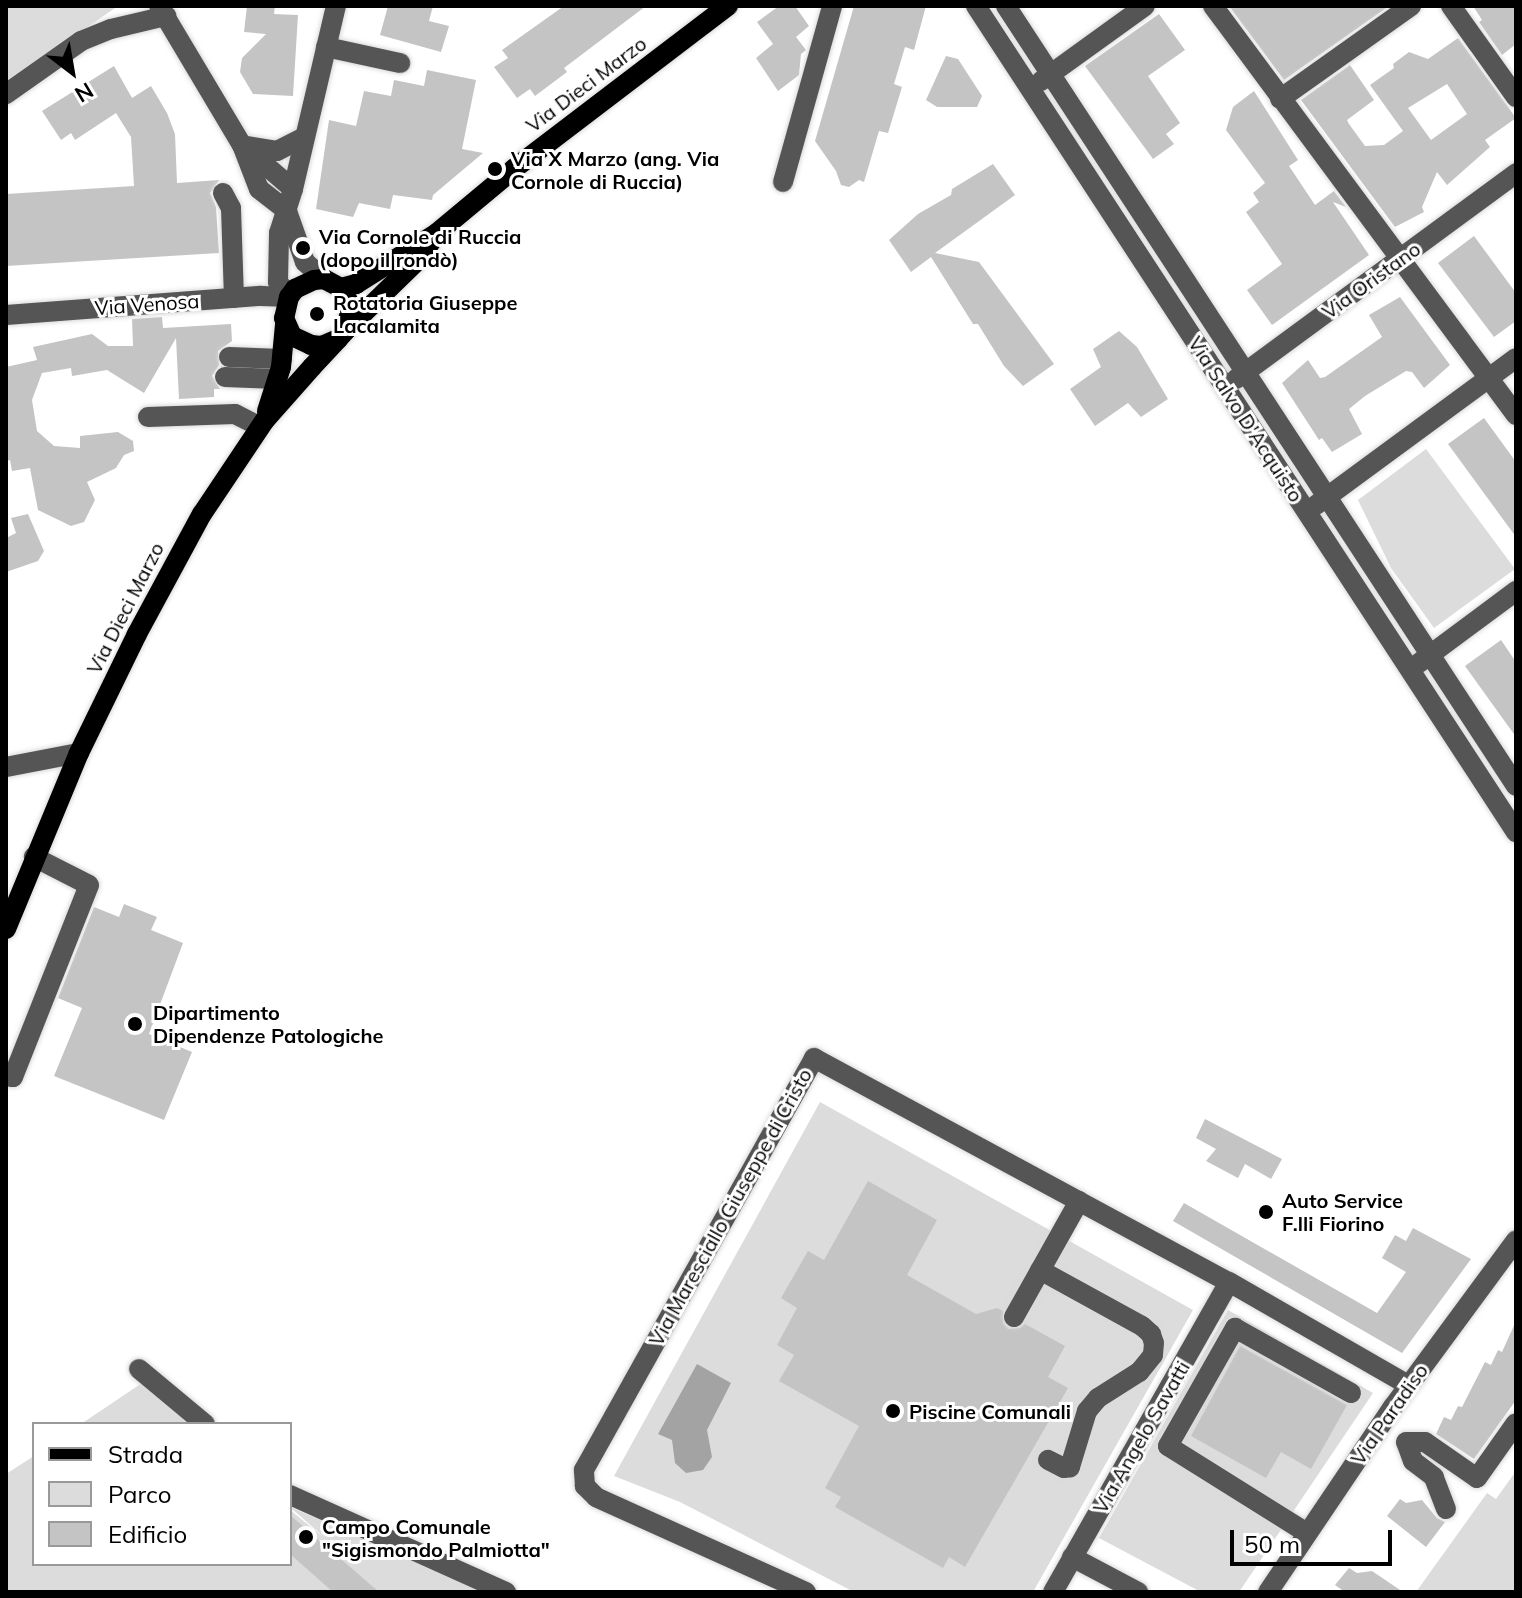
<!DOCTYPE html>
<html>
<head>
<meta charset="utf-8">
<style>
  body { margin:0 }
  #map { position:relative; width:1522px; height:1598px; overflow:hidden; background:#fff; font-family:Mulish,sans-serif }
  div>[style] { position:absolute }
  .green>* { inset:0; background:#dcdcdc }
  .water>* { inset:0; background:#a3a3a3 }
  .building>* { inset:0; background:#c4c4c4 }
  .roads { filter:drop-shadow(0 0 2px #dbdbdb) drop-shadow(0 0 2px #dbdbdb) }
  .minor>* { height:20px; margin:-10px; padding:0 10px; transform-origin:10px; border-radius:10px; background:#555 }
  .major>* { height:20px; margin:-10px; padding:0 10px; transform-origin:10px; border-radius:10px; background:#000 }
  .dots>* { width:22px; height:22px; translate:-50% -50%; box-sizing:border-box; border:4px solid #fff; border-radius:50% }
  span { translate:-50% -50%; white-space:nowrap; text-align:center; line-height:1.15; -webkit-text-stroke:6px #fff; paint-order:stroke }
  .street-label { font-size:20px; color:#000 }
  .poi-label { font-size:20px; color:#000; font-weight:700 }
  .left { translate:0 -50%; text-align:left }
  .frame { position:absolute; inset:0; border:8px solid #000; pointer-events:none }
  .legend { position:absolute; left:32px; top:1422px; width:260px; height:144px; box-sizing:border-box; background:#fff; border:2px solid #999; margin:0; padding:10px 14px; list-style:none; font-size:24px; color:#000 }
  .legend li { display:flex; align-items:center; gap:16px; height:40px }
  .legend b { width:40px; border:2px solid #999 }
  .north { position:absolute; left:32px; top:32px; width:80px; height:80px; -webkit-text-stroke:6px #fff; paint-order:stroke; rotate:149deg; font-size:22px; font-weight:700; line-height:32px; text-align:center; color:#000 }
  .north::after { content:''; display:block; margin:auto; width:28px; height:36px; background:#000; clip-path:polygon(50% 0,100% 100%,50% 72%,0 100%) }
  .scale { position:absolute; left:1230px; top:1530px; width:162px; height:36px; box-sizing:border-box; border:4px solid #000; border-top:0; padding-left:10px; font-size:24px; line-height:28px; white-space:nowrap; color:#000; -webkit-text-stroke:6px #fff; paint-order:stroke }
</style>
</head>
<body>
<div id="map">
  <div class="green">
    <div style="clip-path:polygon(6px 6px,118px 6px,6px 83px)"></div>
    <div style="clip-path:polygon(1426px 449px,1515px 569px,1434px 628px,1391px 568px,1358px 500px)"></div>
    <div style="clip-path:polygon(820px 1102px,1193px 1310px,1033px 1592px,854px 1592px,680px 1502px,614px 1476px)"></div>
    <div style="clip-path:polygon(1228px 1310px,1373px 1393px,1239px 1592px,1201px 1592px,1099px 1538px)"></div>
    <div style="clip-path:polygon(142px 1383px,190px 1424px,81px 1424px)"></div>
    <div style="clip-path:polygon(34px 1456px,34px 1564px,290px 1564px,290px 1510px,326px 1539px,290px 1507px,483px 1592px,6px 1592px,6px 1474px)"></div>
    <div style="clip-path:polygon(1516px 1471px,1516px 1592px,1416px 1592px,1487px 1493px,1496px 1499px)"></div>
  </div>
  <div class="water">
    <div style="clip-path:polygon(697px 1364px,731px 1383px,707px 1430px,712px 1457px,703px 1470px,686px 1473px,675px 1463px,672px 1440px,658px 1434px)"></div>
  </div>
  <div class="building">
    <div style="clip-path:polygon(247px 6px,275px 6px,274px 14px,298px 15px,293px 96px,253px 94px,240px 72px,242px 58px,266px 34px,244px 32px)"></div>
    <div style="clip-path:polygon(388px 6px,433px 6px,429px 21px,449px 26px,441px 52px,380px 35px)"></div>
    <div style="clip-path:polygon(564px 6px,646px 6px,564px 68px,567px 72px,535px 96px,530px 89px,517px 98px,494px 67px,508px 58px,502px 50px)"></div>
    <div style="clip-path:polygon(779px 6px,795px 6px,809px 26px,796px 37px,806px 50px,801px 54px,799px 75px,778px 91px,756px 58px,773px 44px,757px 22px)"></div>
    <div style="clip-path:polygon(854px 6px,926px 6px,914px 50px,905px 47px,894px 84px,902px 87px,888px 133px,879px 131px,864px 182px,859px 180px,849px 187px,841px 185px,836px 171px,815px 141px)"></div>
    <div style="clip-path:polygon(1229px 6px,1389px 6px,1284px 80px)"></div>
    <div style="clip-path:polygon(1473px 6px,1516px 6px,1516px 44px,1502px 55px,1479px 22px,1482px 20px)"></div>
    <div style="clip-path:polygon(1159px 14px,1185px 50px,1148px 76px,1180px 123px,1166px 134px,1174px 144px,1153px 159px,1085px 66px)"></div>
    <div style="clip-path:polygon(evenodd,1458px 38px,1516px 118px,1485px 140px,1490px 147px,1447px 185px,1437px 172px,1422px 207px,1424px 212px,1395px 227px,1301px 100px,1350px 65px,1374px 100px,1347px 120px,1349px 124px,1365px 146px,1384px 145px,1403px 131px,1370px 85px,1394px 68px,1393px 64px,1409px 52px,1428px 59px,1458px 38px,1447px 84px,1467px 114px,1431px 140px,1408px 108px,1447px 84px)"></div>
    <div style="clip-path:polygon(946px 56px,958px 59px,982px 96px,977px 107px,937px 107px,926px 100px)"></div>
    <div style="clip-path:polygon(114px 66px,132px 98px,151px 86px,167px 113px,175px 134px,177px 183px,219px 180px,210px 193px,216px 207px,219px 253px,6px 266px,6px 194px,134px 186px,131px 137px,116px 113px,75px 140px,71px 133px,61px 140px,42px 111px)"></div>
    <div style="clip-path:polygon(427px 70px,476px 80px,462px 149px,483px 153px,433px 195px,432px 200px,393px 195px,390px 209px,359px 203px,353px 217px,316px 209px,329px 120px,356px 126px,364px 91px,391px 96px,394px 80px,424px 86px)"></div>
    <div style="clip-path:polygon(1254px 91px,1298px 160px,1289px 166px,1315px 205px,1334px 191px,1346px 207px,1333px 202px,1369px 255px,1272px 325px,1247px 290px,1282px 264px,1246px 212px,1259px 202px,1253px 193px,1265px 183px,1226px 130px,1233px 107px)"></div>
    <div style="clip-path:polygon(993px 164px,1015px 195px,935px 253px,979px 262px,1054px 364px,1023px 386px,1004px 366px,978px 324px,973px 324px,931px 257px,911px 272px,889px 240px,918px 214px,951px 195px,952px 189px)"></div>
    <div style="clip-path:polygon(1474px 236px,1516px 293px,1516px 321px,1494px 337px,1438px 263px)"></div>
    <div style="clip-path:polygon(1400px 297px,1450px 365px,1424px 388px,1412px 372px,1406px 371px,1365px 396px,1349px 409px,1362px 434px,1332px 452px,1322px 438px,1319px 440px,1282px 383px,1308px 360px,1320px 378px,1325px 377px,1382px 337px,1369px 315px)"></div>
    <div style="clip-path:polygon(162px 317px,163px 328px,231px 324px,232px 341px,218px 351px,219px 365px,212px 376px,220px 389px,214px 389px,214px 397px,179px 399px,176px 338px,144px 393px,107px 370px,72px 376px,71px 368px,42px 373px,32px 400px,37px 431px,54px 446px,80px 448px,80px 436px,118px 432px,133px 441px,134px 451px,124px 455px,116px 468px,87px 482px,95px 500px,84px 522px,71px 526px,38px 510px,30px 468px,12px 471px,10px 460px,6px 461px,6px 367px,37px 360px,33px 347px,92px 334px,108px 346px,133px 346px,132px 319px)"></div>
    <div style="clip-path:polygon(1119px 331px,1137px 347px,1168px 399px,1141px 417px,1128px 403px,1095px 426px,1070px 389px,1101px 367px,1093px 349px)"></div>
    <div style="clip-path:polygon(1484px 418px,1516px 462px,1516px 537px,1448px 444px)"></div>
    <div style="clip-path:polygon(28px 514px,44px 551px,38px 561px,6px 572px,6px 538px,16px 533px,11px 518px)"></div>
    <div style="clip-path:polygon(1501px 640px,1516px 662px,1516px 737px,1465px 666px)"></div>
    <div style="clip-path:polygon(124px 904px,157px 917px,151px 930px,183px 943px,149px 1034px,192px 1052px,164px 1120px,54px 1076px,82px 1008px,58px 998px,94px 907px,119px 917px)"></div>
    <div style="clip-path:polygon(1205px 1119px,1282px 1159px,1271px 1179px,1245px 1164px,1238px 1178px,1206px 1161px,1216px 1149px,1196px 1138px)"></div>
    <div style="clip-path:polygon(868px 1181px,937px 1220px,907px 1275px,976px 1314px,997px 1308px,1003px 1311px,1003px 1323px,1008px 1329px,1020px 1328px,1025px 1324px,1065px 1346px,1048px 1377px,1068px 1388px,965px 1567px,949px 1557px,943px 1568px,835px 1507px,841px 1497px,825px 1488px,859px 1426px,779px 1381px,794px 1355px,777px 1345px,797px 1308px,781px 1298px,808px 1251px,824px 1260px)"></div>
    <div style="clip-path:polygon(1184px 1203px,1377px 1313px,1406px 1272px,1382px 1258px,1395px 1235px,1406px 1241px,1413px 1228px,1471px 1259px,1402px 1353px,1173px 1221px)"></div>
    <div style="clip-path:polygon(1516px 1321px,1516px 1400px,1474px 1459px,1436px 1434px,1444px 1417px,1451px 1420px,1458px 1406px,1462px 1407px,1485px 1362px,1491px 1365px,1498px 1350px,1502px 1352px)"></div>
    <div style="clip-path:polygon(1240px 1346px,1347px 1405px,1311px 1469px,1281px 1452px,1266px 1478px,1191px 1436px)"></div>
    <div style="clip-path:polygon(1400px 1499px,1406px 1503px,1422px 1500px,1437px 1518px,1445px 1522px,1426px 1547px,1387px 1516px)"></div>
    <div style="clip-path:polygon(290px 1515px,379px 1592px,333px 1592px,290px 1554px)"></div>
    <div style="clip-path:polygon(1349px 1568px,1357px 1573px,1372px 1571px,1403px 1592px,1345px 1592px,1335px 1585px)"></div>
  </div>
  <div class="roads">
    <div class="minor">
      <div style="left:159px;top:6px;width:162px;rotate:59.2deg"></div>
      <div style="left:242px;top:145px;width:47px;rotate:68.9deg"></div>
      <div style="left:259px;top:189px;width:36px;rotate:38deg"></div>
      <div style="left:976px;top:6px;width:987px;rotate:56.83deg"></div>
      <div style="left:1006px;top:6px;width:932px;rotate:56.82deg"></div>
      <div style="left:1213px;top:6px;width:509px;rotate:53.47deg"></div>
      <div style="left:1451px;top:6px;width:112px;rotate:54.5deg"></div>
      <div style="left:326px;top:47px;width:76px;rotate:12.2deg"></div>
      <div style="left:1041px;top:81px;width:128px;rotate:-35.8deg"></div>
      <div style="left:6px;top:94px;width:92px;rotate:-35.2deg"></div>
      <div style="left:81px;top:41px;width:32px;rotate:-22deg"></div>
      <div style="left:111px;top:29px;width:57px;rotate:-13.3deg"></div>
      <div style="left:1280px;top:99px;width:161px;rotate:-35.4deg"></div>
      <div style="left:242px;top:145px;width:67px;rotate:40.8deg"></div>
      <div style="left:246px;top:146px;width:31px;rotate:9deg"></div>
      <div style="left:277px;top:151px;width:31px;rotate:-27deg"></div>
      <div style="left:783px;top:182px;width:183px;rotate:-74.4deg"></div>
      <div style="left:223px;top:193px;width:17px;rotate:62deg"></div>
      <div style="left:231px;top:208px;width:90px;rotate:88.1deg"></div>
      <div style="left:287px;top:211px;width:54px;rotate:70.6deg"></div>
      <div style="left:305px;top:262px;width:25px;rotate:42deg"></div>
      <div style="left:289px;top:297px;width:19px;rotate:-126deg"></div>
      <div style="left:278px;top:282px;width:49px;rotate:-88.8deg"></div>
      <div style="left:279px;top:233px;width:46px;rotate:-72.3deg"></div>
      <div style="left:293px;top:189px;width:188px;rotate:-76.8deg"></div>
      <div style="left:6px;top:315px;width:256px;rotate:-4.3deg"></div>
      <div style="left:261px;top:296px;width:28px;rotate:2deg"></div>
      <div style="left:229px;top:357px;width:53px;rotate:2.2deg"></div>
      <div style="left:225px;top:377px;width:52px;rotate:2.2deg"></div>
      <div style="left:1236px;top:379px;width:348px;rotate:-36.3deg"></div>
      <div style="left:148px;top:417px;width:87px;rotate:-2deg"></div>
      <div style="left:235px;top:414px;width:28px;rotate:27deg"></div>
      <div style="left:1316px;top:505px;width:248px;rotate:-36.3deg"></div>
      <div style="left:1419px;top:663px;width:121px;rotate:-36.6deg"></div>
      <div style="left:6px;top:767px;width:74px;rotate:-10.9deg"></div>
      <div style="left:6px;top:1076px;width:7px;rotate:8deg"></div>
      <div style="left:13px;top:1077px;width:206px;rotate:-68.4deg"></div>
      <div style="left:89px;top:885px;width:62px;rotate:-153deg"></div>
      <div style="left:1040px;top:1270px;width:116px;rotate:28.8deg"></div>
      <div style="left:1142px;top:1326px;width:12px;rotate:42deg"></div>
      <div style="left:1151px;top:1334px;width:9px;rotate:72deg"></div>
      <div style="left:1154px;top:1343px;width:12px;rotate:95deg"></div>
      <div style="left:1153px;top:1355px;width:22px;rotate:129deg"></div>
      <div style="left:1139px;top:1372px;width:49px;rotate:147.6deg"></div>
      <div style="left:1098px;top:1398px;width:17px;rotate:130deg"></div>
      <div style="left:1087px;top:1411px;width:59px;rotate:106.9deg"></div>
      <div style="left:1070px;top:1467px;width:6px;rotate:171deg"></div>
      <div style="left:1064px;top:1468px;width:18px;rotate:-153deg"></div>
      <div style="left:1014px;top:1317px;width:133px;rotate:-60.7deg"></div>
      <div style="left:139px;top:1369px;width:86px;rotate:39.8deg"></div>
      <div style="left:290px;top:1495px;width:237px;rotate:24.2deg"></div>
      <div style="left:1446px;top:1509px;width:34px;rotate:-111deg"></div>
      <div style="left:1434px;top:1477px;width:26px;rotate:-143deg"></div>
      <div style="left:1413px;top:1461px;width:20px;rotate:-110deg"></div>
      <div style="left:1406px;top:1442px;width:19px"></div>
      <div style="left:1425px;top:1442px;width:63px;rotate:34.7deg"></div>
      <div style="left:1477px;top:1478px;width:67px;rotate:-54.7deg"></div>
      <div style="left:1307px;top:1533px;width:164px;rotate:-148deg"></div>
      <div style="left:1168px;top:1446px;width:136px;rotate:-60.4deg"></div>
      <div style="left:1235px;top:1328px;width:133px;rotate:29.3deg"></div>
      <div style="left:1072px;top:1557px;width:75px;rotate:27.9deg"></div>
      <div style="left:806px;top:1592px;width:230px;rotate:-155.7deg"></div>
      <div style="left:596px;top:1497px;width:16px;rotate:-135deg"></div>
      <div style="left:585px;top:1486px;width:16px;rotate:-94deg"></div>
      <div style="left:584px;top:1470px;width:472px;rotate:-60.8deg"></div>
      <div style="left:814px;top:1058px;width:472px;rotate:28.4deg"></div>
      <div style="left:1229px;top:1282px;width:207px;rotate:29.9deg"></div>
      <div style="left:1053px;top:1592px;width:356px;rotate:-60.4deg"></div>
      <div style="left:1268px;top:1592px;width:223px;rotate:-56deg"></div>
      <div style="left:1393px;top:1407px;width:207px;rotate:-53.6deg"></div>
    </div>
    <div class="major">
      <div style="left:341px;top:288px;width:16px;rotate:-15deg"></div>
      <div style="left:356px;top:284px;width:96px;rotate:-32.2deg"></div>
      <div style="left:437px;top:233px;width:102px;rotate:-39.8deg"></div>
      <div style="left:515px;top:168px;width:268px;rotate:-37.3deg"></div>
      <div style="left:347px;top:329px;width:105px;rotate:-44.2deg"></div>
      <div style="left:422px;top:256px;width:19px;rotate:-58deg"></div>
      <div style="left:267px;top:411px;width:46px;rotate:-72.3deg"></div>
      <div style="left:281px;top:367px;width:42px;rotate:-84.6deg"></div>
      <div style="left:6px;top:929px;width:191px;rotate:-67.5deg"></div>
      <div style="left:79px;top:753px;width:132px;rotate:-64deg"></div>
      <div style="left:137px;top:634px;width:136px;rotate:-61.6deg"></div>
      <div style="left:202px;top:514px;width:113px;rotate:-56.2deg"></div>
      <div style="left:265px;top:420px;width:71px;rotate:-48.4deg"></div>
      <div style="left:312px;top:367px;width:38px;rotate:-47deg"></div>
      <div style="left:338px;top:339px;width:12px;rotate:-48deg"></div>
      <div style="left:346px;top:330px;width:25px;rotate:-78deg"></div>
      <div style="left:351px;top:306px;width:21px;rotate:-119deg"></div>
      <div style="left:341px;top:288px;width:19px;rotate:-152deg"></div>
      <div style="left:324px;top:279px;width:10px;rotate:174deg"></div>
      <div style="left:314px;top:280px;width:21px;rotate:155deg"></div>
      <div style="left:295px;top:289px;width:10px;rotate:127deg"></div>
      <div style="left:289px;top:297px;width:22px;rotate:103deg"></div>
      <div style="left:284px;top:318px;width:20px;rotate:66deg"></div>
      <div style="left:292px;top:336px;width:21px;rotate:25deg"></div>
      <div style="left:311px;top:345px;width:11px;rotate:5deg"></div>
      <div style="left:322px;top:346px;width:17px;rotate:-24deg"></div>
    </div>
  </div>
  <div class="dots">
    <div style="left:495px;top:169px;background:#000"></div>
    <div style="left:303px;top:248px;background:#000"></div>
    <div style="left:317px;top:314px;background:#000"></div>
    <div style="left:135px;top:1024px;background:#000"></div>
    <div style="left:1266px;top:1212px;background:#000"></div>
    <div style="left:893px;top:1411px;background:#000"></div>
    <div style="left:306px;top:1537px;background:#000"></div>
  </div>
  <div class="street-label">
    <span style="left:586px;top:84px;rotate:-37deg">Via Dieci Marzo</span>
    <span style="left:1371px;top:280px;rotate:-36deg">Via Oristano</span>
    <span style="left:147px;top:304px;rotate:-4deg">Via Venosa</span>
    <span style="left:1246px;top:419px;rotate:57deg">Via Salvo D'Acquisto</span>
    <span style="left:125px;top:608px;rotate:-63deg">Via Dieci Marzo</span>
    <span style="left:730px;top:1207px;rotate:-61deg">Via Maresciallo Giuseppe di Cristo</span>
    <span style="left:1389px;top:1414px;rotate:-55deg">Via Paradiso</span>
    <span style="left:1141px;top:1437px;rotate:-60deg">Via Angelo Savatti</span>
  </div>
  <div class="poi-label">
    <span class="left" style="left:511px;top:170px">Via X Marzo (ang. Via<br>Cornole di Ruccia)</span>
    <span class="left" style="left:319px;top:248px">Via Cornole di Ruccia<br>(dopo il rondò)</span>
    <span class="left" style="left:333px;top:314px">Rotatoria Giuseppe<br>Lacalamita</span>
    <span class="left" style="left:153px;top:1024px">Dipartimento<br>Dipendenze Patologiche</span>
    <span class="left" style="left:1282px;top:1212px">Auto Service<br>F.lli Fiorino</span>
    <span class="left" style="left:909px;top:1411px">Piscine Comunali</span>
    <span class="left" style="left:322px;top:1538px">Campo Comunale<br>"Sigismondo Palmiotta"</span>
  </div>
  <div class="frame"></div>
  <ul class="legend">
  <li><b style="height:10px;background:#000"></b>Strada</li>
  <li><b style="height:22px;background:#dcdcdc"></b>Parco</li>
  <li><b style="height:22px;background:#c4c4c4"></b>Edificio</li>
  </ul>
  <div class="north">N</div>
  <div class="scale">50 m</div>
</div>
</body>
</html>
